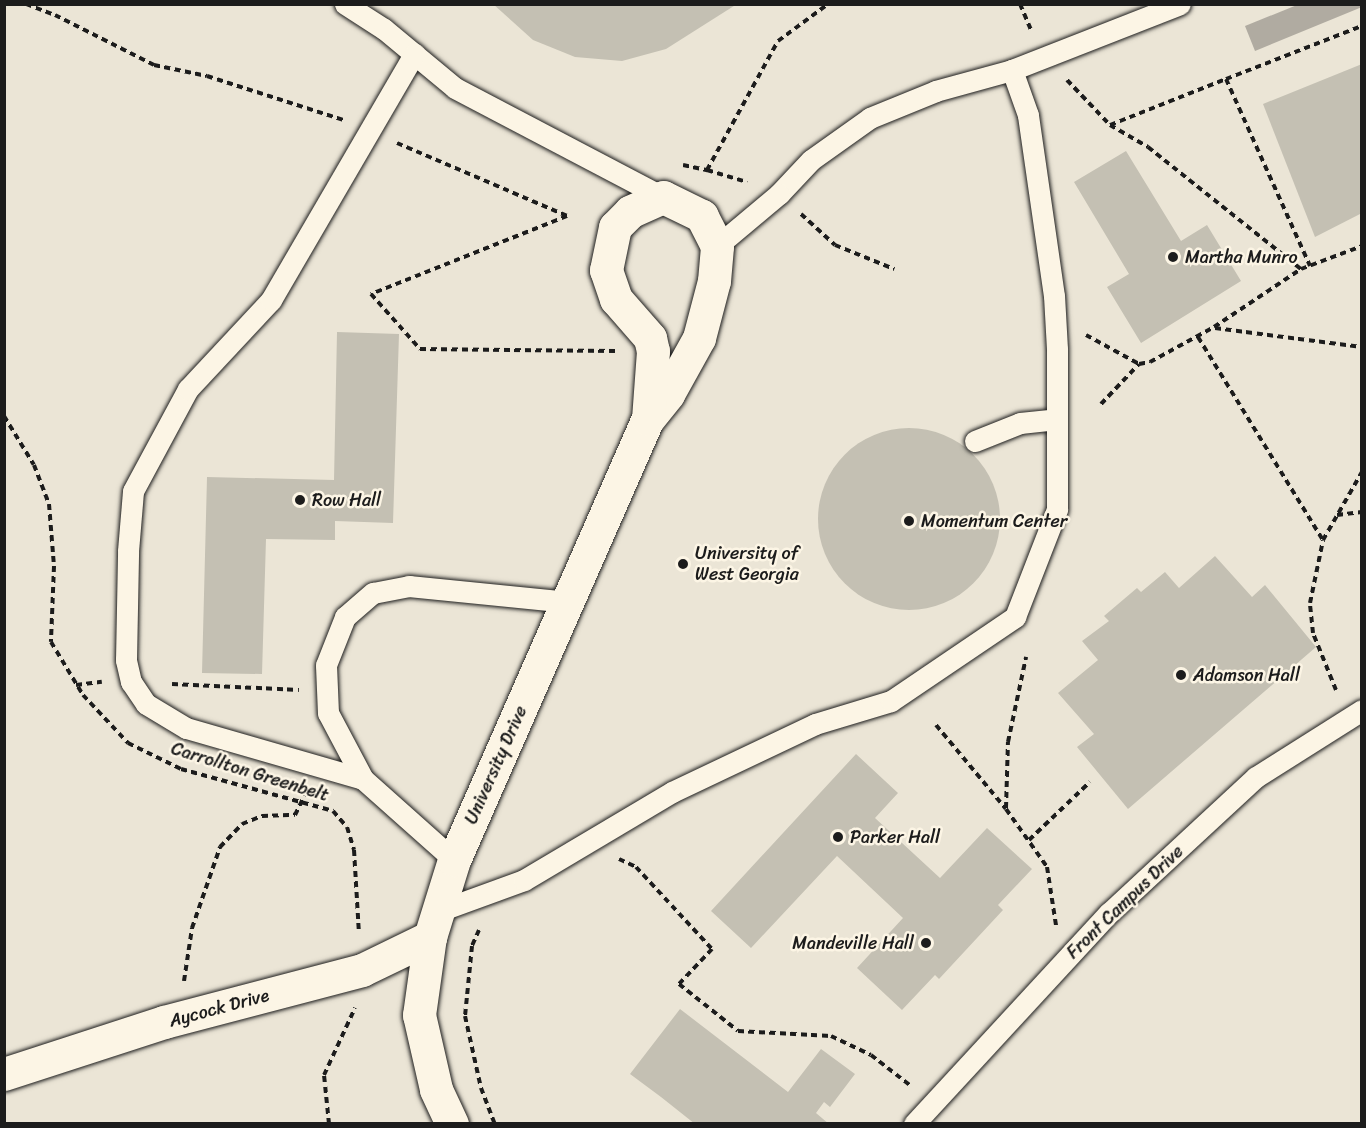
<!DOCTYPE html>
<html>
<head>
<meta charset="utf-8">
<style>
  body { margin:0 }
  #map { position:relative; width:1366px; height:1128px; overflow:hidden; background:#fcf5e5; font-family:Sriracha,sans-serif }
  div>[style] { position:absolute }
  .built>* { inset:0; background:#ebe5d6; transform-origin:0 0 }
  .water>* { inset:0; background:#b0aba1 }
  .building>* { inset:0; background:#c4c0b3 }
  .round { border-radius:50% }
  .path>* { height:4px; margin-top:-2px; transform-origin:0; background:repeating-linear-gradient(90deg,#1c1c1c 0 6px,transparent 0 10.5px) }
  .roads { filter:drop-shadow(0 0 2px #1c1c1c) drop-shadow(0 0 2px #1c1c1c) }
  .lane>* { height:21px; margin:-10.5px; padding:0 10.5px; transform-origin:10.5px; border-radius:10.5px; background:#fcf5e5 }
  .street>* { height:33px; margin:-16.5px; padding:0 16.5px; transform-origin:16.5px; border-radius:16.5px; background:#fcf5e5 }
  .dots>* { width:16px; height:16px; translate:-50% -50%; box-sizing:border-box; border:3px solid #fcf5e5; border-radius:50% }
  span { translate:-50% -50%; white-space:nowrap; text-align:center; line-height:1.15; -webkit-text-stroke:5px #fcf5e5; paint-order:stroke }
  .poi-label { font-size:18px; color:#1c1c1c }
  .left { translate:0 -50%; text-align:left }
  .right { translate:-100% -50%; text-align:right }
  .street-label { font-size:18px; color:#1c1c1c }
  .frame { position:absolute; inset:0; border:6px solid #1c1c1c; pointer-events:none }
</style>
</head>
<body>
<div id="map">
  <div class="built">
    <div style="left:5px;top:5px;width:1356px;height:1118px"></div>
  </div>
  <div class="water">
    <div style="clip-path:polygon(1297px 5px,1361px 4px,1362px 7px,1255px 51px,1245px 26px)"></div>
  </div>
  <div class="building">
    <div style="clip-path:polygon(493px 4px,737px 4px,666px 49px,622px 61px,575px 57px,533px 40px)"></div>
    <div style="clip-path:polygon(1362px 64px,1362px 213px,1315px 237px,1263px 104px)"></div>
    <div style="clip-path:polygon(1126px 151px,1181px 241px,1207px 225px,1241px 281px,1141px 343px,1107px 287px,1129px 274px,1074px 182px)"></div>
    <div style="clip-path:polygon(337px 332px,399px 334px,393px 523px,335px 521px,335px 540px,266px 539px,262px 674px,202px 673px,207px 477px,334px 480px)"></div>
    <div class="round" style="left:818px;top:428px;width:182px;height:182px"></div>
    <div style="clip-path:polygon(1215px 556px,1252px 597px,1265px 585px,1316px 647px,1128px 809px,1077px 747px,1094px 734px,1058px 693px,1098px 660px,1082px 641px,1109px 621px,1104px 616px,1137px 588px,1141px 592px,1165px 572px,1179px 588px)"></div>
    <div style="clip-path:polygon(856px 754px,898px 793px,875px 818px,940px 878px,987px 828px,1032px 869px,998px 905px,1003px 910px,939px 979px,935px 975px,902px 1010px,857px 968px,903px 918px,837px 856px,751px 948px,711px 911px)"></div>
    <div style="clip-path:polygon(680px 1009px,788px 1092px,821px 1049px,855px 1074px,830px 1107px,824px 1102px,816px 1113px,829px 1124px,695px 1124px,661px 1097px,630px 1074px)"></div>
  </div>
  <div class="path">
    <div style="left:26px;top:4px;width:31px;rotate:21deg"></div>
    <div style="left:55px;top:15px;width:111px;rotate:26.8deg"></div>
    <div style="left:154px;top:65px;width:54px;rotate:11.7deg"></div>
    <div style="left:207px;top:76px;width:143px;rotate:17.9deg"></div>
    <div style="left:1020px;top:4px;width:30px;rotate:67deg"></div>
    <div style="left:1226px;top:79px;width:146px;rotate:-21.3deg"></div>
    <div style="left:1067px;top:80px;width:62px;rotate:46.3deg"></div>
    <div style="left:1110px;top:125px;width:44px;rotate:30.1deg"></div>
    <div style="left:1148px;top:147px;width:196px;rotate:38.6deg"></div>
    <div style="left:1110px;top:125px;width:125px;rotate:-21.6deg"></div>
    <div style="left:1226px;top:79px;width:205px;rotate:65.8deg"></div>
    <div style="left:397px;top:143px;width:185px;rotate:23.2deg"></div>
    <div style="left:683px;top:165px;width:25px;rotate:12deg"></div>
    <div style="left:707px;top:170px;width:147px;rotate:-61.2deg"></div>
    <div style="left:778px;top:41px;width:62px;rotate:-36.5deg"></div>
    <div style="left:707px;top:170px;width:42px;rotate:16.7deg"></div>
    <div style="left:801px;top:214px;width:46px;rotate:42.4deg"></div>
    <div style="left:835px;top:245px;width:64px;rotate:22.1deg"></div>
    <div style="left:567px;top:216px;width:211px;rotate:158.3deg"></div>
    <div style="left:371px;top:294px;width:74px;rotate:48.3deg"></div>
    <div style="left:420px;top:349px;width:195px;rotate:0.6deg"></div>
    <div style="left:1215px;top:328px;width:148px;rotate:7.4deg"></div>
    <div style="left:1086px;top:335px;width:60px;rotate:28.7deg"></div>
    <div style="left:1139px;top:364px;width:11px;rotate:-10deg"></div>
    <div style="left:1150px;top:362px;width:73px;rotate:-28.7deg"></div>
    <div style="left:1214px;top:327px;width:105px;rotate:-33.7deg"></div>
    <div style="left:1301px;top:269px;width:65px;rotate:-20.7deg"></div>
    <div style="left:1198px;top:337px;width:238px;rotate:58.4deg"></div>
    <div style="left:1101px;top:404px;width:55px;rotate:-46.5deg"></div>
    <div style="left:4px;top:416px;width:57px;rotate:58.5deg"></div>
    <div style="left:34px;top:465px;width:42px;rotate:69deg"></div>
    <div style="left:49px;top:504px;width:62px;rotate:85.4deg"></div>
    <div style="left:54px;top:566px;width:76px;rotate:92.3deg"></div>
    <div style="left:51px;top:642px;width:62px;rotate:58.9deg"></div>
    <div style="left:83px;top:695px;width:66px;rotate:46.8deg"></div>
    <div style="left:128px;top:743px;width:59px;rotate:26.1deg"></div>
    <div style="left:181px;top:769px;width:158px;rotate:15.4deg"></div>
    <div style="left:333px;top:811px;width:21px;rotate:49deg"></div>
    <div style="left:347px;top:827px;width:24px;rotate:73deg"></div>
    <div style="left:354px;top:850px;width:84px;rotate:86.6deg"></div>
    <div style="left:1337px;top:515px;width:25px;rotate:-7deg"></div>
    <div style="left:172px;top:684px;width:127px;rotate:2.7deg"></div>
    <div style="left:76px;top:685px;width:26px;rotate:-7deg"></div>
    <div style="left:1336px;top:690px;width:61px;rotate:-112deg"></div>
    <div style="left:1313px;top:633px;width:30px;rotate:-96deg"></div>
    <div style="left:1310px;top:603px;width:64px;rotate:-78.3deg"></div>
    <div style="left:1323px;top:540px;width:78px;rotate:-60.2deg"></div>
    <div style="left:936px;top:725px;width:109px;rotate:50.2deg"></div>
    <div style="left:1006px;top:809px;width:71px;rotate:54.7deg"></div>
    <div style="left:1047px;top:867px;width:59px;rotate:81.2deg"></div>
    <div style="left:1006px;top:808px;width:66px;rotate:-88.3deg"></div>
    <div style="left:1008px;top:742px;width:87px;rotate:-78deg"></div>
    <div style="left:1029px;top:840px;width:84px;rotate:-43.6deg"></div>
    <div style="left:619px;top:859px;width:19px;rotate:25deg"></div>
    <div style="left:636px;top:867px;width:112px;rotate:47.2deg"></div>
    <div style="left:712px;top:949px;width:48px;rotate:133.3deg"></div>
    <div style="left:679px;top:984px;width:75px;rotate:38.5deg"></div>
    <div style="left:738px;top:1031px;width:93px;rotate:3.1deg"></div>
    <div style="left:831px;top:1036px;width:44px;rotate:25.4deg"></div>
    <div style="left:871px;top:1055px;width:51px;rotate:37.8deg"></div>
    <div style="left:479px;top:930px;width:17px;rotate:114deg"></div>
    <div style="left:472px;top:946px;width:70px;rotate:95.7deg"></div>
    <div style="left:465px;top:1016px;width:74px;rotate:77.5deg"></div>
    <div style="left:481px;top:1088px;width:39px;rotate:69deg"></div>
    <div style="left:184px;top:981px;width:54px;rotate:-81.4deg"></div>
    <div style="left:192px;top:928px;width:86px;rotate:-70.9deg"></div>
    <div style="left:220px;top:847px;width:32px;rotate:-46deg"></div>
    <div style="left:242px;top:824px;width:22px;rotate:-22deg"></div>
    <div style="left:262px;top:816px;width:33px;rotate:-2deg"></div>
    <div style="left:295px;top:815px;width:25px;rotate:-64deg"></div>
    <div style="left:329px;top:1124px;width:49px;rotate:-95.8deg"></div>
    <div style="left:324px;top:1075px;width:74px;rotate:-65.2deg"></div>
  </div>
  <div class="roads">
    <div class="lane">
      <div style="left:345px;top:4px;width:46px;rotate:32.7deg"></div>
      <div style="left:384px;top:29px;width:92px;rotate:39.7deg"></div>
      <div style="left:455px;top:88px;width:235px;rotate:27.7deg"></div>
      <div style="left:1012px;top:70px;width:180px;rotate:-21.4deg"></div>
      <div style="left:975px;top:441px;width:48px;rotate:-21.8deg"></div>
      <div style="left:1020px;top:423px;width:37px;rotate:-6deg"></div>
      <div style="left:363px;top:779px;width:184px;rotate:-163.9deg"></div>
      <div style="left:186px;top:728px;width:47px;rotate:-149deg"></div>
      <div style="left:146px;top:704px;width:27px;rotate:-124deg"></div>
      <div style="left:131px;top:682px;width:23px;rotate:-103deg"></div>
      <div style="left:126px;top:660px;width:109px;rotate:-88.9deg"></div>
      <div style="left:128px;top:551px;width:60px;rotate:-85.2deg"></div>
      <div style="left:133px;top:491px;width:116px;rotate:-61.7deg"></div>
      <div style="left:188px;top:389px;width:122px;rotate:-47deg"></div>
      <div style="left:271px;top:300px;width:285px;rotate:-59.8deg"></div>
      <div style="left:454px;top:860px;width:122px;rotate:-138.3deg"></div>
      <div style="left:363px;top:779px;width:75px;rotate:-117.9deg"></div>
      <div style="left:328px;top:713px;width:48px;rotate:-92.4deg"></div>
      <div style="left:326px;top:665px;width:52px;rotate:-68.4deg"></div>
      <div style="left:345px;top:617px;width:37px;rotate:-41deg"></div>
      <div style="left:373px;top:593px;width:37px;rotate:-11deg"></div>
      <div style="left:409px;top:586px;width:160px;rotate:5.7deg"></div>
      <div style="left:439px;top:911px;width:90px;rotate:-20deg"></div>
      <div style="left:524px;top:880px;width:172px;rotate:-30.7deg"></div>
      <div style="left:672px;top:792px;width:158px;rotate:-25.4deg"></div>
      <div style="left:815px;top:724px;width:79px;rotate:-16.8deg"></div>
      <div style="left:891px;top:701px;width:150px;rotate:-34.1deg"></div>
      <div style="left:1015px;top:617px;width:116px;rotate:-68.7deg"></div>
      <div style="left:1057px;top:509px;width:160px;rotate:-90deg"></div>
      <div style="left:1057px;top:349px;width:53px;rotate:-93.2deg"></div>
      <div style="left:1054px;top:296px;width:183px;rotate:-98.2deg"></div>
      <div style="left:1028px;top:115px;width:48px;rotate:-109.6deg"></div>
      <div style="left:1012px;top:70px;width:79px;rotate:164.6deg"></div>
      <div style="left:936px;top:91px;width:71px;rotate:157.8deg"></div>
      <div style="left:870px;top:118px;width:72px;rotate:144.6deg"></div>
      <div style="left:811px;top:160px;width:47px;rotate:133.3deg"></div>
      <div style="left:779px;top:194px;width:81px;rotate:140deg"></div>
      <div style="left:914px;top:1124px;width:287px;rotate:-47.3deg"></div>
      <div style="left:1109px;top:913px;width:200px;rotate:-42.8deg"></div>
      <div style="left:1256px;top:777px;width:125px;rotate:-32.3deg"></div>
    </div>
    <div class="street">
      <div style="left:4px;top:1074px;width:168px;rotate:-18deg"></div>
      <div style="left:164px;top:1022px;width:205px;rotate:-14.7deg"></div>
      <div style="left:362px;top:970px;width:76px;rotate:-25.9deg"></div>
      <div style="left:452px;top:1124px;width:38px;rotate:-115deg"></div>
      <div style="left:436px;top:1089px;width:76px;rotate:-102.9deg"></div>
      <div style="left:419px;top:1015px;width:79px;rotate:-82deg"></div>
      <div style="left:430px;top:937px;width:81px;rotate:-72.7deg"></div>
      <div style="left:454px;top:860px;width:482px;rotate:-66.3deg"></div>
      <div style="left:648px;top:419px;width:32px;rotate:-51deg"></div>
      <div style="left:668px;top:394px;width:64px;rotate:-61deg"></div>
      <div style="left:699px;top:338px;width:59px;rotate:-75.3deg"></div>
      <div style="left:714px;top:281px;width:35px;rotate:-85deg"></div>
      <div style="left:717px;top:246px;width:34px;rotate:-117deg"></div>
      <div style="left:702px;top:216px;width:43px;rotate:-154deg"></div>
      <div style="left:663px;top:197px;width:36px;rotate:156deg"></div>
      <div style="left:630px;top:212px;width:21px;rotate:135deg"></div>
      <div style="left:615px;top:227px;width:44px;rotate:101.8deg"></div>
      <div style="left:606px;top:270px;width:31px;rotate:71deg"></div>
      <div style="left:616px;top:299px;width:52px;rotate:48.9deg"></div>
      <div style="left:650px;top:338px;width:13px;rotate:77deg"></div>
      <div style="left:653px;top:351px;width:68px;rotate:94.2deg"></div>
    </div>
  </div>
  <div class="dots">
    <div style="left:1173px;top:257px;background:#1c1c1c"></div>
    <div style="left:300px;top:500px;background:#1c1c1c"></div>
    <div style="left:909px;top:521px;background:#1c1c1c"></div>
    <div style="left:683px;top:564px;background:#1c1c1c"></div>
    <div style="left:1181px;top:675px;background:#1c1c1c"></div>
    <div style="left:838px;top:837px;background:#1c1c1c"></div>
    <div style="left:926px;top:943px;background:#1c1c1c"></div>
  </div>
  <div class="poi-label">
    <span class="left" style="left:1185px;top:257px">Martha Munro</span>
    <span class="left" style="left:312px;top:500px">Row Hall</span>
    <span class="left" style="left:921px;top:521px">Momentum Center</span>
    <span class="left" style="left:695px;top:564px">University of<br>West Georgia</span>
    <span class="left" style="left:1193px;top:675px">Adamson Hall</span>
    <span class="left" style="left:850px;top:837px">Parker Hall</span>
    <span class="right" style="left:914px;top:943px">Mandeville Hall</span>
  </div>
  <div class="street-label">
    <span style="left:496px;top:765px;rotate:-66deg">University Drive</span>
    <span style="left:250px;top:772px;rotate:17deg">Carrollton Greenbelt</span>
    <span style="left:1125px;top:902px;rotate:-44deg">Front Campus Drive</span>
    <span style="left:219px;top:1008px;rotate:-15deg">Aycock Drive</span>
  </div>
  <div class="frame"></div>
</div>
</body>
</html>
